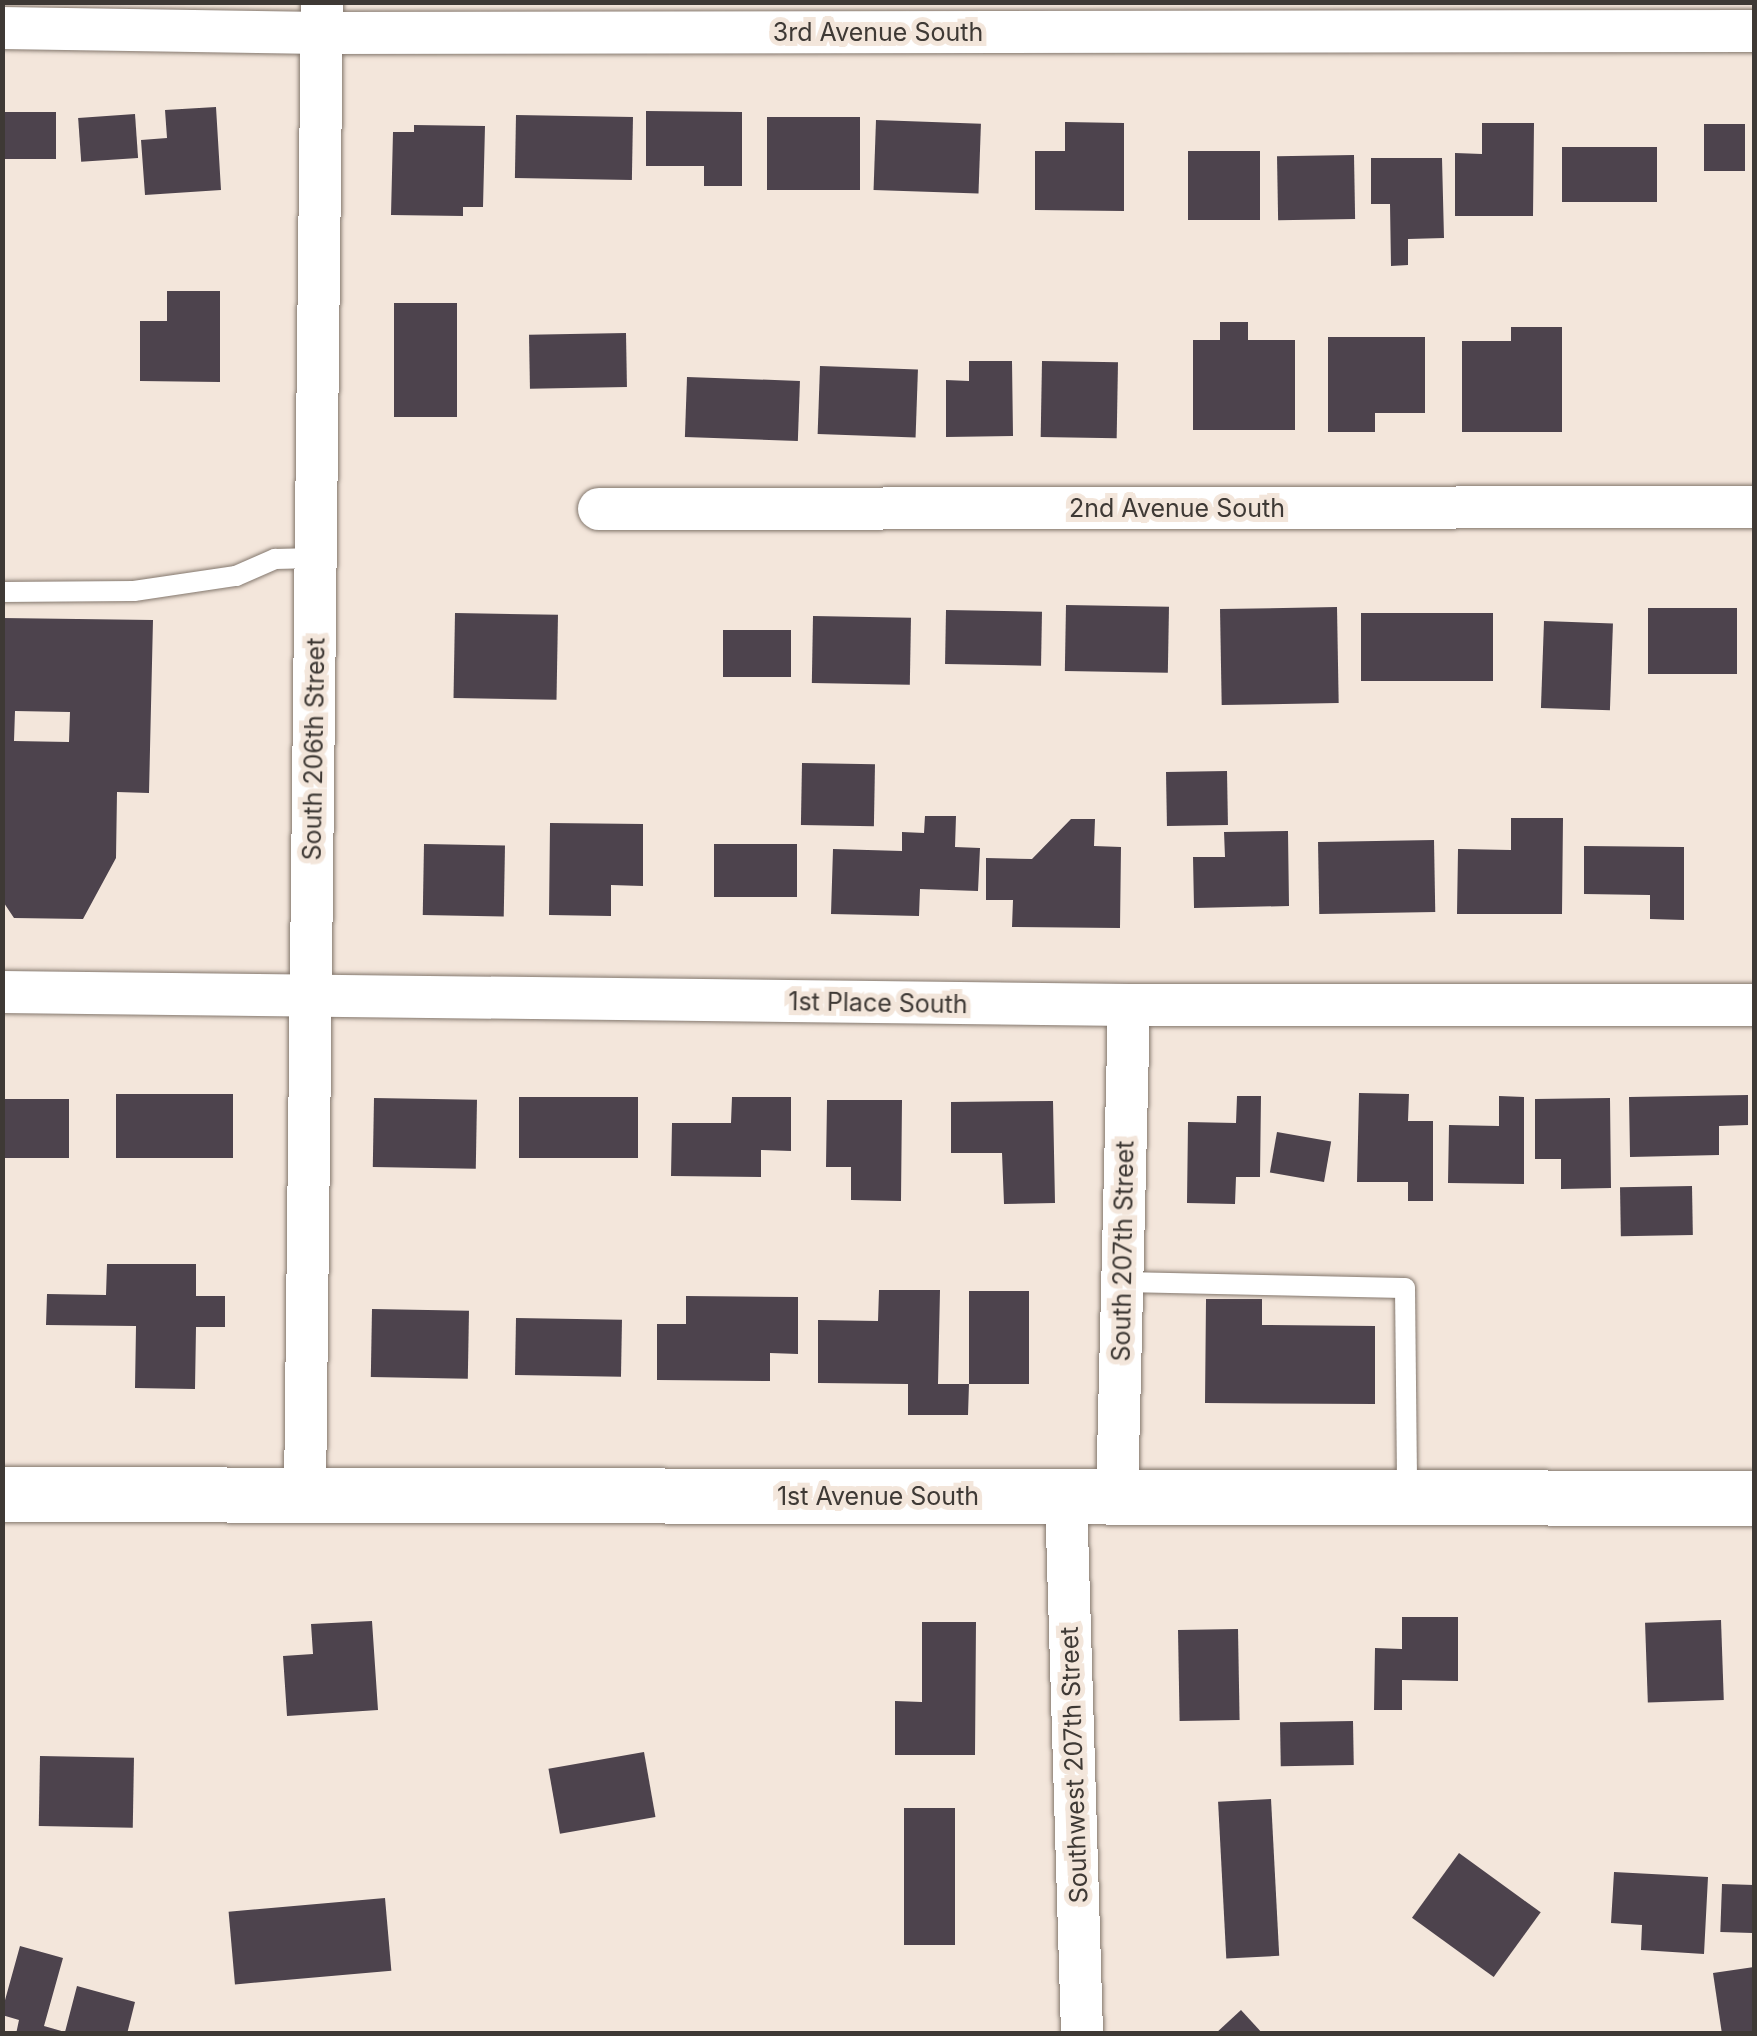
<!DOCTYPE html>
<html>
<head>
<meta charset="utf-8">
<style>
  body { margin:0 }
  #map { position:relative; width:1757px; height:2036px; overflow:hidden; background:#f3e6db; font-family:Inter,sans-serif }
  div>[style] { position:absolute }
  .building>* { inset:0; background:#4d434d; transform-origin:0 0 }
  .roads { filter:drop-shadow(0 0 2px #83776d) drop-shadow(0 0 2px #83776d) }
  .lane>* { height:20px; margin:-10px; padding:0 10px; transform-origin:10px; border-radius:10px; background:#fff }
  .street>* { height:42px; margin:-21px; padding:0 21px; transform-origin:21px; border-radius:21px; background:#fff }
  .primary>* { height:55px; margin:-27.5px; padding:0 27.5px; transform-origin:27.5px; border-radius:27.5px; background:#fff }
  span { translate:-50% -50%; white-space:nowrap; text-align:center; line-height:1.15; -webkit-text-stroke:10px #f3e6db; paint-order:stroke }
  .street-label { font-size:25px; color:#3e3935 }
  .frame { position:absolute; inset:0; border:5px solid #3e3935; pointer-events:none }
</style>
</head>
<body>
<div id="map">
  <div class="building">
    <div style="clip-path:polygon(216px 107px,221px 190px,145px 195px,141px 140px,167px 138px,165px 110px)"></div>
    <div style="clip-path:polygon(646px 111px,742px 112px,742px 186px,704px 186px,704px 166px,646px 166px)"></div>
    <div style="left:2px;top:112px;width:54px;height:47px"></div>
    <div style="left:135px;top:114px;width:44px;height:57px;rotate:86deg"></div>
    <div style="left:516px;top:115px;width:117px;height:63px;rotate:1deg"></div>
    <div style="left:767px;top:117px;width:93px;height:73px"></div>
    <div style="left:876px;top:120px;width:105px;height:70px;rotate:2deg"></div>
    <div style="clip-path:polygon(1065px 122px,1124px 123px,1124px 211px,1035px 210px,1035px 151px,1065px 151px)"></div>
    <div style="clip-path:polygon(1482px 123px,1534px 123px,1533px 216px,1455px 216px,1455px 153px,1482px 154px)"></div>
    <div style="left:1704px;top:124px;width:41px;height:47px"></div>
    <div style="clip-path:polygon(414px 125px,485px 126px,483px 207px,463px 207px,463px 216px,391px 215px,393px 132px,414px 132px)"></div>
    <div style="left:1562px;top:147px;width:95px;height:55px"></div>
    <div style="left:1188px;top:151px;width:72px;height:69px"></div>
    <div style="left:1354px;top:155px;width:64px;height:77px;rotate:89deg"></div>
    <div style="clip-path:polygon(1371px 158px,1442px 158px,1444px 238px,1408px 239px,1408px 265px,1391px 266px,1390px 204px,1371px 204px)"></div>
    <div style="clip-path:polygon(167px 291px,220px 291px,220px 382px,140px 381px,140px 321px,167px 321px)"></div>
    <div style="left:394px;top:303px;width:63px;height:114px"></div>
    <div style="clip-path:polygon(1220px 322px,1248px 322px,1248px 340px,1295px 340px,1295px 430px,1193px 430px,1193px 340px,1220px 340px)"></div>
    <div style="clip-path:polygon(1511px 327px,1562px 327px,1562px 432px,1462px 432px,1462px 341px,1511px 341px)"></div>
    <div style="left:626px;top:333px;width:54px;height:97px;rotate:89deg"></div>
    <div style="clip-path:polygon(1328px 337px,1425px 337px,1425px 413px,1375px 413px,1375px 432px,1328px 432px)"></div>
    <div style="clip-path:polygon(969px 361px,1012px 361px,1013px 436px,946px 437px,946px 380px,969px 381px)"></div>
    <div style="left:1042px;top:361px;width:76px;height:76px;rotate:1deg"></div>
    <div style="left:820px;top:366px;width:98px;height:68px;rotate:2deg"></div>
    <div style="left:687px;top:377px;width:113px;height:60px;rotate:2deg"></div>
    <div style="left:1066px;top:605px;width:103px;height:66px;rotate:1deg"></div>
    <div style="left:1337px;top:607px;width:96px;height:117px;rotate:89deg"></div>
    <div style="left:1648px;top:608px;width:89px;height:66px"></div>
    <div style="left:946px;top:610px;width:96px;height:54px;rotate:1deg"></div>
    <div style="left:455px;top:613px;width:103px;height:85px;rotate:1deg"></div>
    <div style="left:1361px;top:613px;width:132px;height:68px"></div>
    <div style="left:813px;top:616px;width:98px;height:67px;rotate:1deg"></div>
    <div style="clip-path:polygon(evenodd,2px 618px,153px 620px,149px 793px,117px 792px,116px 858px,83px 919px,14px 918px,2px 900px,2px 618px,15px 711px,70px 712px,69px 742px,14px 741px,15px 711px)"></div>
    <div style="left:1544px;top:621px;width:69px;height:87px;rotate:2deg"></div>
    <div style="left:723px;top:630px;width:68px;height:47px"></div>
    <div style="left:802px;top:763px;width:73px;height:62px;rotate:1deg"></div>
    <div style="left:1227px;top:771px;width:54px;height:61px;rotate:89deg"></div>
    <div style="clip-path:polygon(925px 816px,956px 816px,955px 847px,980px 848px,978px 891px,920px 889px,919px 916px,831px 914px,833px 849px,902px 851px,902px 832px,924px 833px)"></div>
    <div style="clip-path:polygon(1511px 818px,1563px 818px,1562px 914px,1457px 914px,1458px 849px,1511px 850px)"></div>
    <div style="clip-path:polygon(1071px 819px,1095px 819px,1094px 846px,1121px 847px,1120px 928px,1012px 927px,1013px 900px,986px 900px,986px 858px,1032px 859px)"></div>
    <div style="clip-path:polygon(550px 823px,643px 824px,643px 886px,611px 885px,611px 916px,549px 915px)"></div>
    <div style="clip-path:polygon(1288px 831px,1289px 906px,1194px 908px,1193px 857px,1225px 857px,1224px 832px)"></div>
    <div style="left:1434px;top:840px;width:72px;height:116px;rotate:89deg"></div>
    <div style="left:424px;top:844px;width:81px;height:71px;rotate:1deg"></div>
    <div style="left:714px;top:844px;width:83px;height:53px"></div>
    <div style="clip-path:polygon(1584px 846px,1684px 847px,1684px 920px,1650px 919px,1650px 895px,1584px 894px)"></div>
    <div style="clip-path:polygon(1359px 1093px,1409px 1094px,1408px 1121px,1433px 1121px,1433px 1201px,1408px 1201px,1408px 1182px,1357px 1182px)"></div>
    <div style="left:116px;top:1094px;width:117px;height:64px"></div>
    <div style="clip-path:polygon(1748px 1095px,1748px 1125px,1719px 1126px,1719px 1155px,1630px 1157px,1629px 1097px)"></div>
    <div style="clip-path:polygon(1237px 1096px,1261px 1096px,1260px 1177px,1236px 1177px,1235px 1204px,1187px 1203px,1188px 1122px,1236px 1123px)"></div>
    <div style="clip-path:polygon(1499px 1096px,1524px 1097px,1524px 1184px,1448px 1183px,1449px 1125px,1499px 1126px)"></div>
    <div style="left:519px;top:1097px;width:119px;height:61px"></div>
    <div style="clip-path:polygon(732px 1097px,791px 1097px,791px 1151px,761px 1150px,761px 1177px,671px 1176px,672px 1123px,731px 1123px)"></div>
    <div style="left:374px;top:1098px;width:103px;height:69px;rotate:1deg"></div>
    <div style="clip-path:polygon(1610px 1098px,1611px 1188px,1561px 1189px,1561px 1159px,1535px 1159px,1535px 1099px)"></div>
    <div style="left:2px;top:1099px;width:67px;height:59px"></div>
    <div style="clip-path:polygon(827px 1100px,902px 1100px,901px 1201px,851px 1200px,851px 1167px,826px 1167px)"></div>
    <div style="clip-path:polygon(1053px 1101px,1055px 1203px,1004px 1204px,1002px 1153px,951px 1153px,951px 1102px)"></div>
    <div style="left:1277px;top:1132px;width:55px;height:41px;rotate:10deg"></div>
    <div style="left:1692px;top:1186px;width:49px;height:72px;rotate:89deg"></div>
    <div style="clip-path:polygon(107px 1264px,196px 1264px,196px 1296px,225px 1296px,225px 1327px,196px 1327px,195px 1389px,135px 1388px,136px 1326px,46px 1325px,47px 1294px,106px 1295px)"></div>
    <div style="clip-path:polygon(879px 1290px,940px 1290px,938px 1384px,969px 1384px,968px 1415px,908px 1415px,908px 1384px,818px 1383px,818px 1320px,878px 1321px)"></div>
    <div style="left:969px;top:1291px;width:60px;height:93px"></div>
    <div style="clip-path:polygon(686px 1296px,798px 1297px,798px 1354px,770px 1353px,770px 1381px,657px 1380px,657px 1324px,686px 1324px)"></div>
    <div style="clip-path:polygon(1206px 1299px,1262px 1299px,1262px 1325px,1375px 1326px,1375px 1404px,1205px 1403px)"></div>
    <div style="left:372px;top:1309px;width:97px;height:68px;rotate:1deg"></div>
    <div style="left:516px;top:1318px;width:106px;height:57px;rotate:1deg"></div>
    <div style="clip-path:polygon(1402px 1617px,1458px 1617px,1458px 1681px,1402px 1680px,1402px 1710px,1374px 1710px,1375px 1648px,1402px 1649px)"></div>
    <div style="left:1721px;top:1620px;width:80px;height:76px;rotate:88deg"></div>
    <div style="clip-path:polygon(372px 1621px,378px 1710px,287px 1716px,283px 1656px,313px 1654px,311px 1624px)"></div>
    <div style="clip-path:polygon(922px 1622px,976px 1622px,975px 1755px,895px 1755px,895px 1701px,922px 1702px)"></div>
    <div style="left:1238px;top:1629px;width:91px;height:60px;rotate:89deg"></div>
    <div style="left:1353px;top:1721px;width:44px;height:73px;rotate:89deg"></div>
    <div style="left:644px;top:1752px;width:66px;height:97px;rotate:80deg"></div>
    <div style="left:40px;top:1756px;width:94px;height:70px;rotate:1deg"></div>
    <div style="left:1271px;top:1799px;width:157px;height:53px;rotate:87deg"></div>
    <div style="left:904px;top:1808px;width:51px;height:137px"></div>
    <div style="left:1459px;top:1853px;width:101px;height:80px;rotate:36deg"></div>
    <div style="clip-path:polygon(1614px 1872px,1708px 1877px,1704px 1954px,1641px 1950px,1642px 1925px,1611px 1923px)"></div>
    <div style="left:1722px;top:1884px;width:32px;height:48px;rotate:2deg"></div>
    <div style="left:385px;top:1898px;width:73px;height:157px;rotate:85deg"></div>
    <div style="clip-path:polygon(20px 1946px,63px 1958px,44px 2026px,65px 2032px,77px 1986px,135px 2002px,127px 2034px,16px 2034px,19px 2020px,2px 2015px,2px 2011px)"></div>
    <div style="clip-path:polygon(1754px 1967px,1754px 2034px,1722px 2034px,1713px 1973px)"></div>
    <div style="clip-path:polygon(1241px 2010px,1263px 2034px,1215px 2034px)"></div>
  </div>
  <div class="roads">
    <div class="lane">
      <div style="left:2px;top:592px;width:132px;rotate:-0.4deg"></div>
      <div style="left:134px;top:591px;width:103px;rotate:-8.4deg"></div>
      <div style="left:236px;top:576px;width:43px;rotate:-23.6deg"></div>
      <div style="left:275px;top:559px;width:41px;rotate:-1.4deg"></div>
      <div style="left:1122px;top:1282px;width:283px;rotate:1.2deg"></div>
      <div style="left:1405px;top:1288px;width:207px;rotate:89.4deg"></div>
    </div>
    <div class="street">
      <div style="left:2px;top:28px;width:319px;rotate:0.9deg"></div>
      <div style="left:321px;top:33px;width:1433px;rotate:-0.08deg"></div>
      <div style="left:599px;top:509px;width:1155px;rotate:-0.1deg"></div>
      <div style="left:2px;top:992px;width:1127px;rotate:0.66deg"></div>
      <div style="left:1129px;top:1005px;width:625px"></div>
      <div style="left:305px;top:1496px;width:1494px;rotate:-89.35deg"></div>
      <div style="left:1066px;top:1497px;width:537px;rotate:88.29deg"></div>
      <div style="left:1117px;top:1497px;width:492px;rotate:-88.6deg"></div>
    </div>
    <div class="primary">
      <div style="left:2px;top:1494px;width:1752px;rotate:0.13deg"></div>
    </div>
  </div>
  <div class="street-label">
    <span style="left:878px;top:32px">3rd Avenue South</span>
    <span style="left:1177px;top:508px">2nd Avenue South</span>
    <span style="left:314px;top:749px;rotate:-89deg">South 206th Street</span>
    <span style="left:878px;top:1003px;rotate:1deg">1st Place South</span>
    <span style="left:1123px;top:1251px;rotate:-89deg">South 207th Street</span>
    <span style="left:878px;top:1496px">1st Avenue South</span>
    <span style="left:1074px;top:1765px;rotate:-92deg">Southwest 207th Street</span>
  </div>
  <div class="frame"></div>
</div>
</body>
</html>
